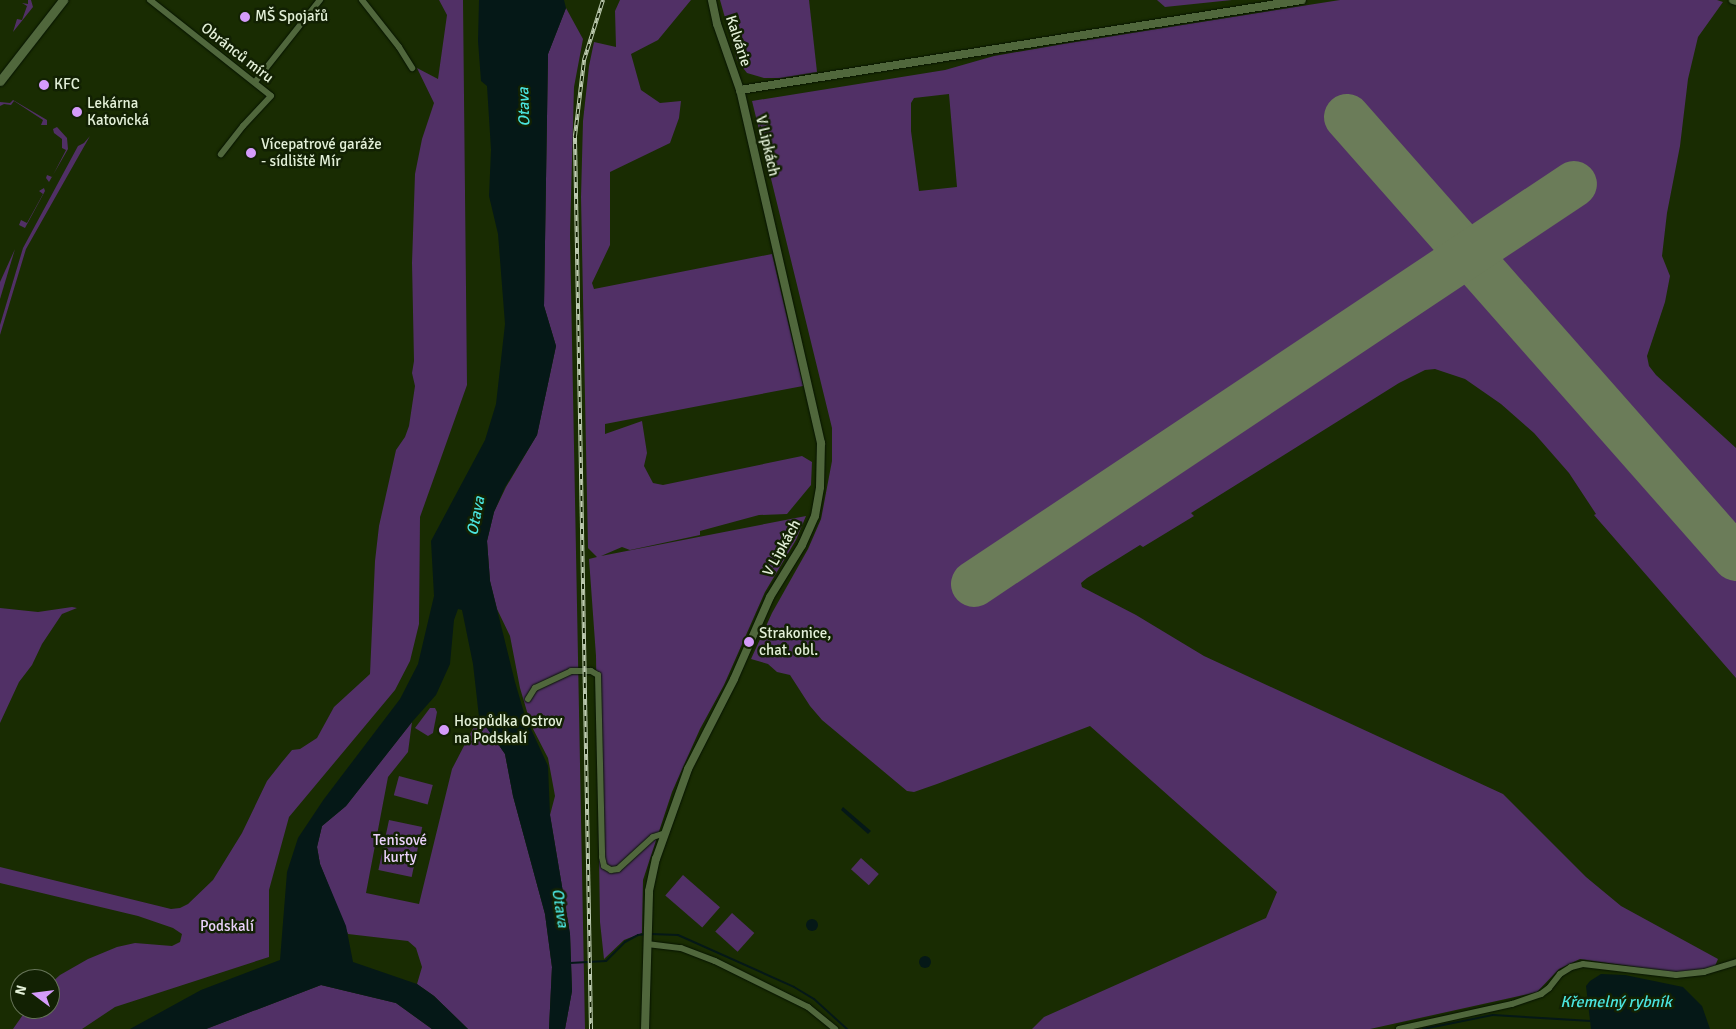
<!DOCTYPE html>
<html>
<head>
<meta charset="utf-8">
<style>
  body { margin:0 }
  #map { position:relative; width:1736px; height:1029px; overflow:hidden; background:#192c02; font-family:Signika,sans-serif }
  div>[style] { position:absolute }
  .green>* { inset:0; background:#513066; transform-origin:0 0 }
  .water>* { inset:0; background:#051817 }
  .round { border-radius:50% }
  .stream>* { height:2px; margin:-1px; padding:0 1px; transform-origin:1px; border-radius:1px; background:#051817 }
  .runway>* { height:46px; margin:-23px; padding:0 23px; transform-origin:23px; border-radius:23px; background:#6b7c59 }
  .roads { filter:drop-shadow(0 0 1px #061300) drop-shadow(0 0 1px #061300) }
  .minor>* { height:6px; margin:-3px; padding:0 3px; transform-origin:3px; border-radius:3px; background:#50673c }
  .tertiary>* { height:8px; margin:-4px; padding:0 4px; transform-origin:4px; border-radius:4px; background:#50673c }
  .secondary>* { height:9px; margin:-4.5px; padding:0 4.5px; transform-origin:4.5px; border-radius:4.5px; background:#50673c }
  .rail>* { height:4px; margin-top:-2px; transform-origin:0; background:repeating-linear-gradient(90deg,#122103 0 5.5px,#bdcbb0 0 11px); box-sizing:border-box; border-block:1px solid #bdcbb0 }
  .dots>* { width:14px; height:14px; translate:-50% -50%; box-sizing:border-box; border:2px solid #122103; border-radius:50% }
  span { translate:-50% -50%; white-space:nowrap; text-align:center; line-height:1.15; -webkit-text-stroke:5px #122103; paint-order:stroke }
  .poi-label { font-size:15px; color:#e3f0d8 }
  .left { translate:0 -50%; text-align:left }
  .street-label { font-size:15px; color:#e3f0d8 }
  .park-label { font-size:15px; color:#ead1fb }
  .water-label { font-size:16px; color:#4be5df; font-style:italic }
  .north { position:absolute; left:10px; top:969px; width:50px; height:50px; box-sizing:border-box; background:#122103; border:1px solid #667458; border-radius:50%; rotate:285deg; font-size:14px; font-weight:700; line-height:20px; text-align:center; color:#e3f0d8 }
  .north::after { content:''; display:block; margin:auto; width:18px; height:22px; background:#d59bfb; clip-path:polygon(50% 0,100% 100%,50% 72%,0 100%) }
</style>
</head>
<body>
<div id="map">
  <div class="green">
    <div style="clip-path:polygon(28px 0,31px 0,33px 7px,13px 32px,17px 19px,22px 20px,27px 6px,22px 3px,28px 4px)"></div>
    <div style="clip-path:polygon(439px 0,463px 0,467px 385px,420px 517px,419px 624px,410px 661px,395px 690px,289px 817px,269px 890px,269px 957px,115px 1007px,82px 1029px,13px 1029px,27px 1009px,50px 1009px,50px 984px,60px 975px,88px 959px,117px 947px,135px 943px,172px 946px,180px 942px,182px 934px,173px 928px,138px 916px,0 883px,0 867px,171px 909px,180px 908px,188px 904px,213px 880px,242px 833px,267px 781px,282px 762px,292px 750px,300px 749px,317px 738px,334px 707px,370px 674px,375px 561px,379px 526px,396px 450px,405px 437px,409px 426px,415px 386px,412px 373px,414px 361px,412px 263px,415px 174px,422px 139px,434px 103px,417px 68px,438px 79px,447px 15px)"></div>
    <div style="clip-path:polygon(620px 0,691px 0,658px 40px,631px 54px,641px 90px,660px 103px,681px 101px,679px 118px,670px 143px,610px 172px,610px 245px,592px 283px,594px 289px,772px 254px,803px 386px,605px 424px,605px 434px,642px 421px,647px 453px,644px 466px,653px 483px,663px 485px,802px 456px,812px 462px,811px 485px,787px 514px,759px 515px,700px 531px,700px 535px,630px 550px,622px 547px,601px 556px,806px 516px,796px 540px,765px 592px,724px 685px,700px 729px,672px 792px,643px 880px,642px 933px,624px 940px,604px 959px,600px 922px,596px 656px,589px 559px,597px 557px,588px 548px,581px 197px,583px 121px,589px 66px,594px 42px,616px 47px,615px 11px)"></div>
    <div style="clip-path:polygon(720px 0,809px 0,817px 72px,780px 78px,764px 78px,747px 73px,737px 60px)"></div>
    <div style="clip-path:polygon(1157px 0,1232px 0,1165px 7px)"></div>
    <div style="clip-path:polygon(evenodd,1340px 0,1717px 0,1723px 2px,1698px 37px,1688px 79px,1680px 146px,1667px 213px,1662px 256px,1670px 276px,1665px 302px,1647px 356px,1649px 366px,1656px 375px,1736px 448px,1736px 678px,1594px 515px,1596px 514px,1569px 473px,1534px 433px,1501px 404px,1465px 379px,1435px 369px,1425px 370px,1399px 383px,1191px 513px,1194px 516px,1143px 547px,1140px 545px,1087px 578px,1081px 583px,1082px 587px,1136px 615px,1204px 656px,1503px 794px,1586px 877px,1621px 906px,1718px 959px,1715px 966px,1697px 972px,1671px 972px,1580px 959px,1559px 969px,1537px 992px,1370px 1029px,1032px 1029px,1044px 1017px,1266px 918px,1277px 892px,1090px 726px,937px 784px,914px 792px,907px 791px,822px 720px,810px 706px,790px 675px,777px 672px,768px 664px,751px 659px,772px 613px,808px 549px,821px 519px,832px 461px,832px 428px,752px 101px,945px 70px,994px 56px,1063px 44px,1340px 0,949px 94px,957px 187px,919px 191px,911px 131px,911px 103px,914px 98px,949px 94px)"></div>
    <div style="clip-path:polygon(566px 8px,583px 39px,574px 87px,570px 234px,585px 1029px,565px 1029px,572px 991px,570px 934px,550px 815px,555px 796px,548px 758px,531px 725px,520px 688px,510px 636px,497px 609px,490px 581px,487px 541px,494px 512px,506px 487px,537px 435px,556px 346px,544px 306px,548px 54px)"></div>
    <div style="clip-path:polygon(13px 100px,47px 120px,47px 125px,41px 125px,43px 120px,14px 101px,11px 105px,4px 104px,0 106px,0 102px,10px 103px)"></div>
    <div style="clip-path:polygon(57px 127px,67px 138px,68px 149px,49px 182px,46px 178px,47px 175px,52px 177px,66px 150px,62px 148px,62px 139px,54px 133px,53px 129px)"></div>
    <div style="clip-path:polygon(90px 136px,26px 249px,0 335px,0 325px,23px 248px,78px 146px,84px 143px)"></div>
    <div style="clip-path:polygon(44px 188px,45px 191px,25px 228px,19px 225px,21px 220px,27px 223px,43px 194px,39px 191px)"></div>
    <div style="clip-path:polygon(15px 249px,0 299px,0 282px)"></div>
    <div style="clip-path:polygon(72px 607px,77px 608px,62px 614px,42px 644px,32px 665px,19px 682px,0 723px,0 608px,38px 612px)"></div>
    <div style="clip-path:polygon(430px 708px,435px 708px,437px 712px,433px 733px,428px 736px,415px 728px)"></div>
    <div style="clip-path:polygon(479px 717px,505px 754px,513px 796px,545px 914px,552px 967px,549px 1029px,468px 1029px,434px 996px,417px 984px,422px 967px,416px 948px,408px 941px,348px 934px,320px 864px,317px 847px,322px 826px,346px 806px,412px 722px,408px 752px,388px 777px,366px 893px,419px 904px,452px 769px)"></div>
    <div style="left:399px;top:776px;width:35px;height:20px;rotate:15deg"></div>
    <div style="left:389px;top:820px;width:34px;height:51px;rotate:12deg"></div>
    <div style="left:861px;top:858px;width:24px;height:15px;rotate:42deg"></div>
    <div style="left:683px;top:875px;width:49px;height:27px;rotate:41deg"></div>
    <div style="left:732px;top:913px;width:30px;height:25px;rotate:42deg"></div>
    <div style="clip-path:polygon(321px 985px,396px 1003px,432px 1029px,206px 1029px)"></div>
  </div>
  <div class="water">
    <div style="clip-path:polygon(479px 0,564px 0,566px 8px,548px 54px,544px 306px,556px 346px,537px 435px,505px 487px,494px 512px,487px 541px,490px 581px,515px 682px,525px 716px,548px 766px,550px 815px,570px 934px,572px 991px,565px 1029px,549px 1029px,552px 967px,545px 914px,513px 796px,505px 754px,479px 717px,473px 664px,462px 610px,458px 609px,454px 620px,450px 664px,436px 695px,412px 722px,346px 806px,322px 826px,317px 847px,320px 864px,346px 926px,353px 962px,417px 984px,434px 996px,468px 1029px,432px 1029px,396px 1003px,321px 985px,206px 1029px,130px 1029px,201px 990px,280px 960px,287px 872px,298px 838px,324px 799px,400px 699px,418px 664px,434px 596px,431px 541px,485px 440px,496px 404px,505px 324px,498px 234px,489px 196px,491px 150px,487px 86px,481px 81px,478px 41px)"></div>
    <div style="clip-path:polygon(843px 807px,871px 831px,868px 834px,841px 810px)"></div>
    <div class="round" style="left:806px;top:919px;width:12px;height:12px"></div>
    <div class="round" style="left:919px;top:956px;width:12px;height:12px"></div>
    <div style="clip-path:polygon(1601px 974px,1625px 975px,1683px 987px,1702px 1006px,1710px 1029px,1591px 1029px,1586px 986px,1590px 981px)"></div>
  </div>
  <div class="stream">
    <div style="left:651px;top:934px;width:27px;rotate:2deg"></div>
    <div style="left:678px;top:935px;width:127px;rotate:24.1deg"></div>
    <div style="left:794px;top:987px;width:23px;rotate:31deg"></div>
    <div style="left:814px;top:999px;width:45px;rotate:42.3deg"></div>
    <div style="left:570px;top:963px;width:36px;rotate:-3deg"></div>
    <div style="left:606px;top:961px;width:27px;rotate:-45deg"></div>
    <div style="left:625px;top:942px;width:15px;rotate:-28deg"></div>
    <div style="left:638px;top:935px;width:8px;rotate:-7deg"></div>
    <div style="left:1423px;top:1029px;width:71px;rotate:-11.3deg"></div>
    <div style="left:1493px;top:1015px;width:98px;rotate:3.5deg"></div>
  </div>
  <div class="runway">
    <div style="left:1347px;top:117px;width:588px;rotate:48.58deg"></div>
    <div style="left:974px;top:584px;width:721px;rotate:-33.69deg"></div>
  </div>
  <div class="roads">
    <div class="minor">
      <div style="left:150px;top:0;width:154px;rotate:38.4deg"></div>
      <div style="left:271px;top:96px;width:41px;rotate:133deg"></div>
      <div style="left:243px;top:126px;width:36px;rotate:128deg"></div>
      <div style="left:362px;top:0;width:60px;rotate:51.8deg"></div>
      <div style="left:399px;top:47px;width:25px;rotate:58deg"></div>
      <div style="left:255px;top:82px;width:105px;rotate:-51.6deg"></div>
      <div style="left:528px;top:699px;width:13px;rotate:-58deg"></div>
      <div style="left:535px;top:688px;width:40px;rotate:-25deg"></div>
      <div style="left:571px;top:671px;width:20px"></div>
      <div style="left:591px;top:671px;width:8px;rotate:30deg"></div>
      <div style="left:598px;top:675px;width:182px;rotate:88.7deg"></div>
      <div style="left:602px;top:857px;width:9px;rotate:77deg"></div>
      <div style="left:604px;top:866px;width:8px;rotate:30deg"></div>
      <div style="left:611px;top:870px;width:7px;rotate:-8deg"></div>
      <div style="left:618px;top:869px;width:47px;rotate:-42.4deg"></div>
      <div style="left:653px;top:837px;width:13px;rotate:-18deg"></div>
      <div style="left:647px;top:944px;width:34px;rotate:7deg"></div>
      <div style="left:681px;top:948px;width:36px;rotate:21deg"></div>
      <div style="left:715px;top:961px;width:104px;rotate:26.3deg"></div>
      <div style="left:808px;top:1007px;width:35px;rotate:39deg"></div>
      <div style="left:1399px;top:1029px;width:116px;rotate:-12.5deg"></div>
      <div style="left:1512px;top:1004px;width:31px;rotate:-19deg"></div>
      <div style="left:1541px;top:994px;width:10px;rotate:-37deg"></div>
      <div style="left:1549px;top:988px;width:18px;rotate:-52deg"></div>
      <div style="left:1560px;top:974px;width:13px;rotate:-32deg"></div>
      <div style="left:1571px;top:967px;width:12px;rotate:-14deg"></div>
      <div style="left:1583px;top:964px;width:94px;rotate:6.7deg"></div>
      <div style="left:1676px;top:975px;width:28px;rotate:-6deg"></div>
      <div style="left:1704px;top:972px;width:34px;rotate:-17deg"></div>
    </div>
    <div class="tertiary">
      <div style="left:1733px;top:0;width:3px;rotate:18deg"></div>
      <div style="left:740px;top:90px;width:569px;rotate:-9.1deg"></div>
      <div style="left:645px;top:1029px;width:138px;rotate:-88.3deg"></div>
      <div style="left:649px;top:891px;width:33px;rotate:-78deg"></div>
      <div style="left:656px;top:859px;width:96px;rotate:-70.4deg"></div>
      <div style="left:688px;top:769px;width:101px;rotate:-62.9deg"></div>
      <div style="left:734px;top:679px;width:90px;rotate:-66.3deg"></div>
      <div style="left:770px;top:597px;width:61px;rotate:-58.4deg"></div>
      <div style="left:802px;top:545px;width:32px;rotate:-66deg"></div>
      <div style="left:815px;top:516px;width:29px;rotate:-80deg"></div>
      <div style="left:820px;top:487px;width:44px;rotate:-88.7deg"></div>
      <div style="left:821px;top:443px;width:362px;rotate:-102.9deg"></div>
      <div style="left:740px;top:90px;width:70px;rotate:-109.2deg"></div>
      <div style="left:717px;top:24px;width:25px;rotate:-102deg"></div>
    </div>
    <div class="secondary">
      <div style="left:0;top:81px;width:103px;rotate:-52.1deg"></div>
    </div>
  </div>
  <div class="rail">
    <div style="left:591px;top:1029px;width:893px;rotate:-91.03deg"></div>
    <div style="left:575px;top:136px;width:77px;rotate:-83.2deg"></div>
    <div style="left:584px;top:60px;width:63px;rotate:-72.4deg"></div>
  </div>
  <div class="dots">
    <div style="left:245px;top:17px;background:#d59bfb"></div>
    <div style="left:44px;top:85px;background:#d59bfb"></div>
    <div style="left:77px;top:112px;background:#d59bfb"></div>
    <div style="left:251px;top:153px;background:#d59bfb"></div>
    <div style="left:749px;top:642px;background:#d59bfb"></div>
    <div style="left:444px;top:730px;background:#d59bfb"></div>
  </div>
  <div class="poi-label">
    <span class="left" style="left:255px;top:17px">MŠ Spojařů</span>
    <span class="left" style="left:54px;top:85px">KFC</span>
    <span class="left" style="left:87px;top:112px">Lekárna<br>Katovická</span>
    <span class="left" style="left:261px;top:153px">Vícepatrové garáže<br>- sídliště Mír</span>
    <span class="left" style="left:759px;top:642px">Strakonice,<br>chat. obl.</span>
    <span class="left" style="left:454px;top:730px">Hospůdka Ostrov<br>na Podskalí</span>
  </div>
  <div class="street-label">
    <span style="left:738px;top:41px;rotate:72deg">Kalvárie</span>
    <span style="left:237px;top:53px;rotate:38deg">Obránců míru</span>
    <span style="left:767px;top:146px;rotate:77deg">V Lipkách</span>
    <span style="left:782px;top:548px;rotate:-61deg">V Lipkách</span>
  </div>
  <div class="park-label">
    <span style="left:400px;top:849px">Tenisové<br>kurty</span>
    <span style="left:227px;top:927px">Podskalí</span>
  </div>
  <div class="water-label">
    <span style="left:524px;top:107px;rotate:-92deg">Otava</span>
    <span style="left:476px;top:516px;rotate:-79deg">Otava</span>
    <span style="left:560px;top:908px;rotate:81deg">Otava</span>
    <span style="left:1616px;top:1002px">Křemelný rybník</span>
  </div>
  <div class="north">N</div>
</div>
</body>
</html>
